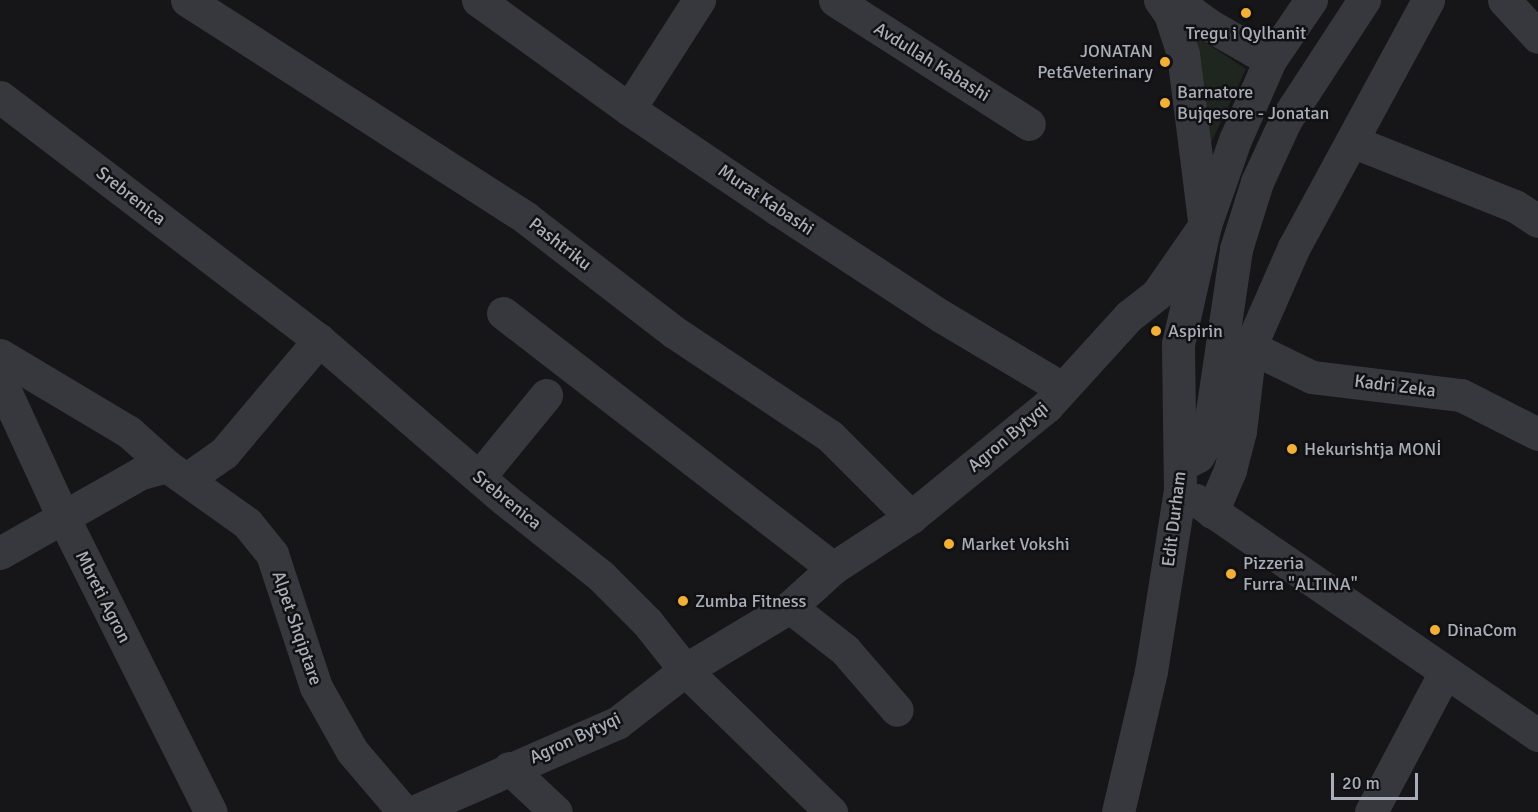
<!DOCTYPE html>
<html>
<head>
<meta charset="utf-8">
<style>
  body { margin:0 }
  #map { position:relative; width:1538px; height:812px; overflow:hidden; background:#161618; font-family:Signika,sans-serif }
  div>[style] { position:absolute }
  .green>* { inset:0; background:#1e261f }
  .minor>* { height:33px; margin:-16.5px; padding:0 16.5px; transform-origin:16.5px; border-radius:16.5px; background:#37383d }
  .dots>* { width:16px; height:16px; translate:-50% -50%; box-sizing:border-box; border:3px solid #111113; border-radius:50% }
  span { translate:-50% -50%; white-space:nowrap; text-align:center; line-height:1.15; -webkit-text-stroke:5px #111113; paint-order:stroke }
  .poi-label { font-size:18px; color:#a8adb8 }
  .right { translate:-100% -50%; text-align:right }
  .left { translate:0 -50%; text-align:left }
  .street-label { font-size:18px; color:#a8adb8 }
  .scale { position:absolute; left:1331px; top:773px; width:87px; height:27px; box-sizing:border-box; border:3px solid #a8adb8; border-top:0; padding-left:8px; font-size:18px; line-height:21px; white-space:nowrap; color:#a8adb8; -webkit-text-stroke:4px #111113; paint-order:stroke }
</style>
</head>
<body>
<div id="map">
  <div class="green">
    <div style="clip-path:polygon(1191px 33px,1246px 69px,1211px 143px)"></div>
  </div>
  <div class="minor">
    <div style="left:187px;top:0;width:403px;rotate:32.7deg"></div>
    <div style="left:526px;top:218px;width:187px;rotate:37.6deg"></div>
    <div style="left:674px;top:332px;width:187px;rotate:33.7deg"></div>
    <div style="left:830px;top:436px;width:115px;rotate:45deg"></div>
    <div style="left:478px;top:0;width:186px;rotate:35.8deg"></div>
    <div style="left:629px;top:109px;width:181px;rotate:34deg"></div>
    <div style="left:779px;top:210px;width:194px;rotate:33.2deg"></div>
    <div style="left:941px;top:316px;width:141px;rotate:30.8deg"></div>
    <div style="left:835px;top:0;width:230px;rotate:32.6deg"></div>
    <div style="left:1160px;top:0;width:17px;rotate:54deg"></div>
    <div style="left:1170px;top:14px;width:42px;rotate:72deg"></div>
    <div style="left:1183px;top:54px;width:167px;rotate:82.8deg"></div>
    <div style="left:1175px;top:0;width:42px;rotate:36.3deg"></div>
    <div style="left:1209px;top:25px;width:70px;rotate:29.8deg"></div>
    <div style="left:1504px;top:0;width:50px;rotate:47.4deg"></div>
    <div style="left:0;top:97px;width:401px;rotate:37.3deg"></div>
    <div style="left:319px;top:340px;width:244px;rotate:40.7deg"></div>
    <div style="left:504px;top:499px;width:124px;rotate:38.4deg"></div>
    <div style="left:601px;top:576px;width:65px;rotate:45deg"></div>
    <div style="left:647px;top:622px;width:61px;rotate:51.6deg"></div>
    <div style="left:685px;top:670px;width:204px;rotate:44.2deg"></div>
    <div style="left:629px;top:109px;width:130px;rotate:-57.3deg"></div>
    <div style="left:1354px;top:142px;width:173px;rotate:21.7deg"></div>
    <div style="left:1515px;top:206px;width:27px;rotate:33deg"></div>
    <div style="left:503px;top:313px;width:417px;rotate:37.7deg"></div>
    <div style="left:1250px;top:347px;width:109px;rotate:-66.3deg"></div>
    <div style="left:1294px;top:247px;width:281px;rotate:-61.5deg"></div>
    <div style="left:0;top:355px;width:150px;rotate:30.8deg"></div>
    <div style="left:129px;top:432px;width:51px;rotate:41.8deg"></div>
    <div style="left:167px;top:466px;width:98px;rotate:35.5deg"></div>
    <div style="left:247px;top:523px;width:40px;rotate:51deg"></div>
    <div style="left:272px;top:554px;width:140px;rotate:71.7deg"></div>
    <div style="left:316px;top:687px;width:73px;rotate:60.6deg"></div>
    <div style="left:352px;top:751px;width:80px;rotate:49.6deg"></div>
    <div style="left:0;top:380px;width:151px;rotate:65.3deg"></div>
    <div style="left:63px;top:517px;width:330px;rotate:63.4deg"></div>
    <div style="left:1181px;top:465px;width:19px;rotate:-28deg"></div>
    <div style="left:1198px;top:456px;width:20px;rotate:-60deg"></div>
    <div style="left:1208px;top:439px;width:192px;rotate:-81.6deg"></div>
    <div style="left:1236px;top:249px;width:70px;rotate:-72.6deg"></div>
    <div style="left:1257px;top:182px;width:67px;rotate:-65.3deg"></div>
    <div style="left:1285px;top:121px;width:145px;rotate:-56.9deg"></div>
    <div style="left:479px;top:477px;width:106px;rotate:-50.7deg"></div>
    <div style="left:188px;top:478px;width:44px;rotate:-34.8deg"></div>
    <div style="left:224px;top:453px;width:148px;rotate:-49.9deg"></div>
    <div style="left:1196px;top:500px;width:415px;rotate:34.5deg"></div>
    <div style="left:1212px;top:512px;width:46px;rotate:-66.8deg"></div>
    <div style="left:1230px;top:470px;width:40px;rotate:-75.6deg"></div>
    <div style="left:1240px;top:431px;width:85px;rotate:-83.2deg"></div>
    <div style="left:1250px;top:347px;width:69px;rotate:25.8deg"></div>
    <div style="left:1312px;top:377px;width:150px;rotate:6.9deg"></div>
    <div style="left:1461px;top:395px;width:86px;rotate:26.9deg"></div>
    <div style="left:0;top:553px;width:162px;rotate:-29.6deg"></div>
    <div style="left:141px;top:473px;width:27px;rotate:-15deg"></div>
    <div style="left:790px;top:607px;width:70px;rotate:38deg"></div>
    <div style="left:845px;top:650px;width:79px;rotate:49.1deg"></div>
    <div style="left:509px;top:768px;width:64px;rotate:43.1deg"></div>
    <div style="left:413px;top:812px;width:223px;rotate:-23.6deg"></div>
    <div style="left:617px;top:723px;width:86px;rotate:-37.9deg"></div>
    <div style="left:685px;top:670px;width:122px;rotate:-31deg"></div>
    <div style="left:790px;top:607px;width:58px;rotate:-42.2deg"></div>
    <div style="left:833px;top:568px;width:93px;rotate:-33.2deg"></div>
    <div style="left:911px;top:517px;width:176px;rotate:-39.2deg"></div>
    <div style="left:1047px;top:406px;width:122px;rotate:-47.7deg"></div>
    <div style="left:1129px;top:316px;width:36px;rotate:-38deg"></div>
    <div style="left:1157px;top:294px;width:84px;rotate:-55.2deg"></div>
    <div style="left:1118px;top:812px;width:145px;rotate:-76.8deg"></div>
    <div style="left:1151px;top:671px;width:183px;rotate:-80.9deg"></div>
    <div style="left:1180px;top:490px;width:146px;rotate:-90.8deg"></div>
    <div style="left:1178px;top:344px;width:122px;rotate:-77.2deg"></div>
    <div style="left:1205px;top:225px;width:90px;rotate:-70.6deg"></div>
    <div style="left:1235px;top:140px;width:87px;rotate:-66.4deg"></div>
    <div style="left:1270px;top:60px;width:73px;rotate:-55.7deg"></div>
    <div style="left:1371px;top:812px;width:156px;rotate:-62.1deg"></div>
  </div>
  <div class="dots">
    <div style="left:1246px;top:13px;background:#f2b134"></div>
    <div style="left:1165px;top:62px;background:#f2b134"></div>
    <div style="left:1165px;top:103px;background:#f2b134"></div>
    <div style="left:1156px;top:331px;background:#f2b134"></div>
    <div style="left:1292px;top:449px;background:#f2b134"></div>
    <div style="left:949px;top:544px;background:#f2b134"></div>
    <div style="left:1231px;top:574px;background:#f2b134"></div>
    <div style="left:683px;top:601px;background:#f2b134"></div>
    <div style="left:1435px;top:630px;background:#f2b134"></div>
  </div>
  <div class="poi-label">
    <span style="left:1246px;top:33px">Tregu i Qylhanit</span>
    <span class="right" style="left:1153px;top:62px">JONATAN<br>Pet&amp;Veterinary</span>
    <span class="left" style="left:1177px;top:103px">Barnatore<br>Bujqesore - Jonatan</span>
    <span class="left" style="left:1168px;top:331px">Aspirin</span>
    <span class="left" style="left:1304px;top:449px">Hekurishtja MONİ</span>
    <span class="left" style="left:961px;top:544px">Market Vokshi</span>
    <span class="left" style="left:1243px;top:574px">Pizzeria<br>Furra "ALTINA"</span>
    <span class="left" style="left:695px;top:601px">Zumba Fitness</span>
    <span class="left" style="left:1447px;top:630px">DinaCom</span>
  </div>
  <div class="street-label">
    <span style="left:932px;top:62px;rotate:32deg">Avdullah Kabashi</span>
    <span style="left:131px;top:196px;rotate:38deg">Srebrenica</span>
    <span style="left:766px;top:200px;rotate:34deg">Murat Kabashi</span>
    <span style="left:560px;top:244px;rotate:38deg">Pashtriku</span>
    <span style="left:1395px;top:386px;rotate:7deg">Kadri Zeka</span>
    <span style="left:1008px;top:437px;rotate:-40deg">Agron Bytyqi</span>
    <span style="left:507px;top:500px;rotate:39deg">Srebrenica</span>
    <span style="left:1174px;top:519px;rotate:-83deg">Edit Durham</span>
    <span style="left:103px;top:597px;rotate:63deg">Mbreti Agron</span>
    <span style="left:297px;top:628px;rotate:71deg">Alpet Shqiptare</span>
    <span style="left:575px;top:738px;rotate:-25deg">Agron Bytyqi</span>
  </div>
  <div class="scale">20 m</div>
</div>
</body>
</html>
